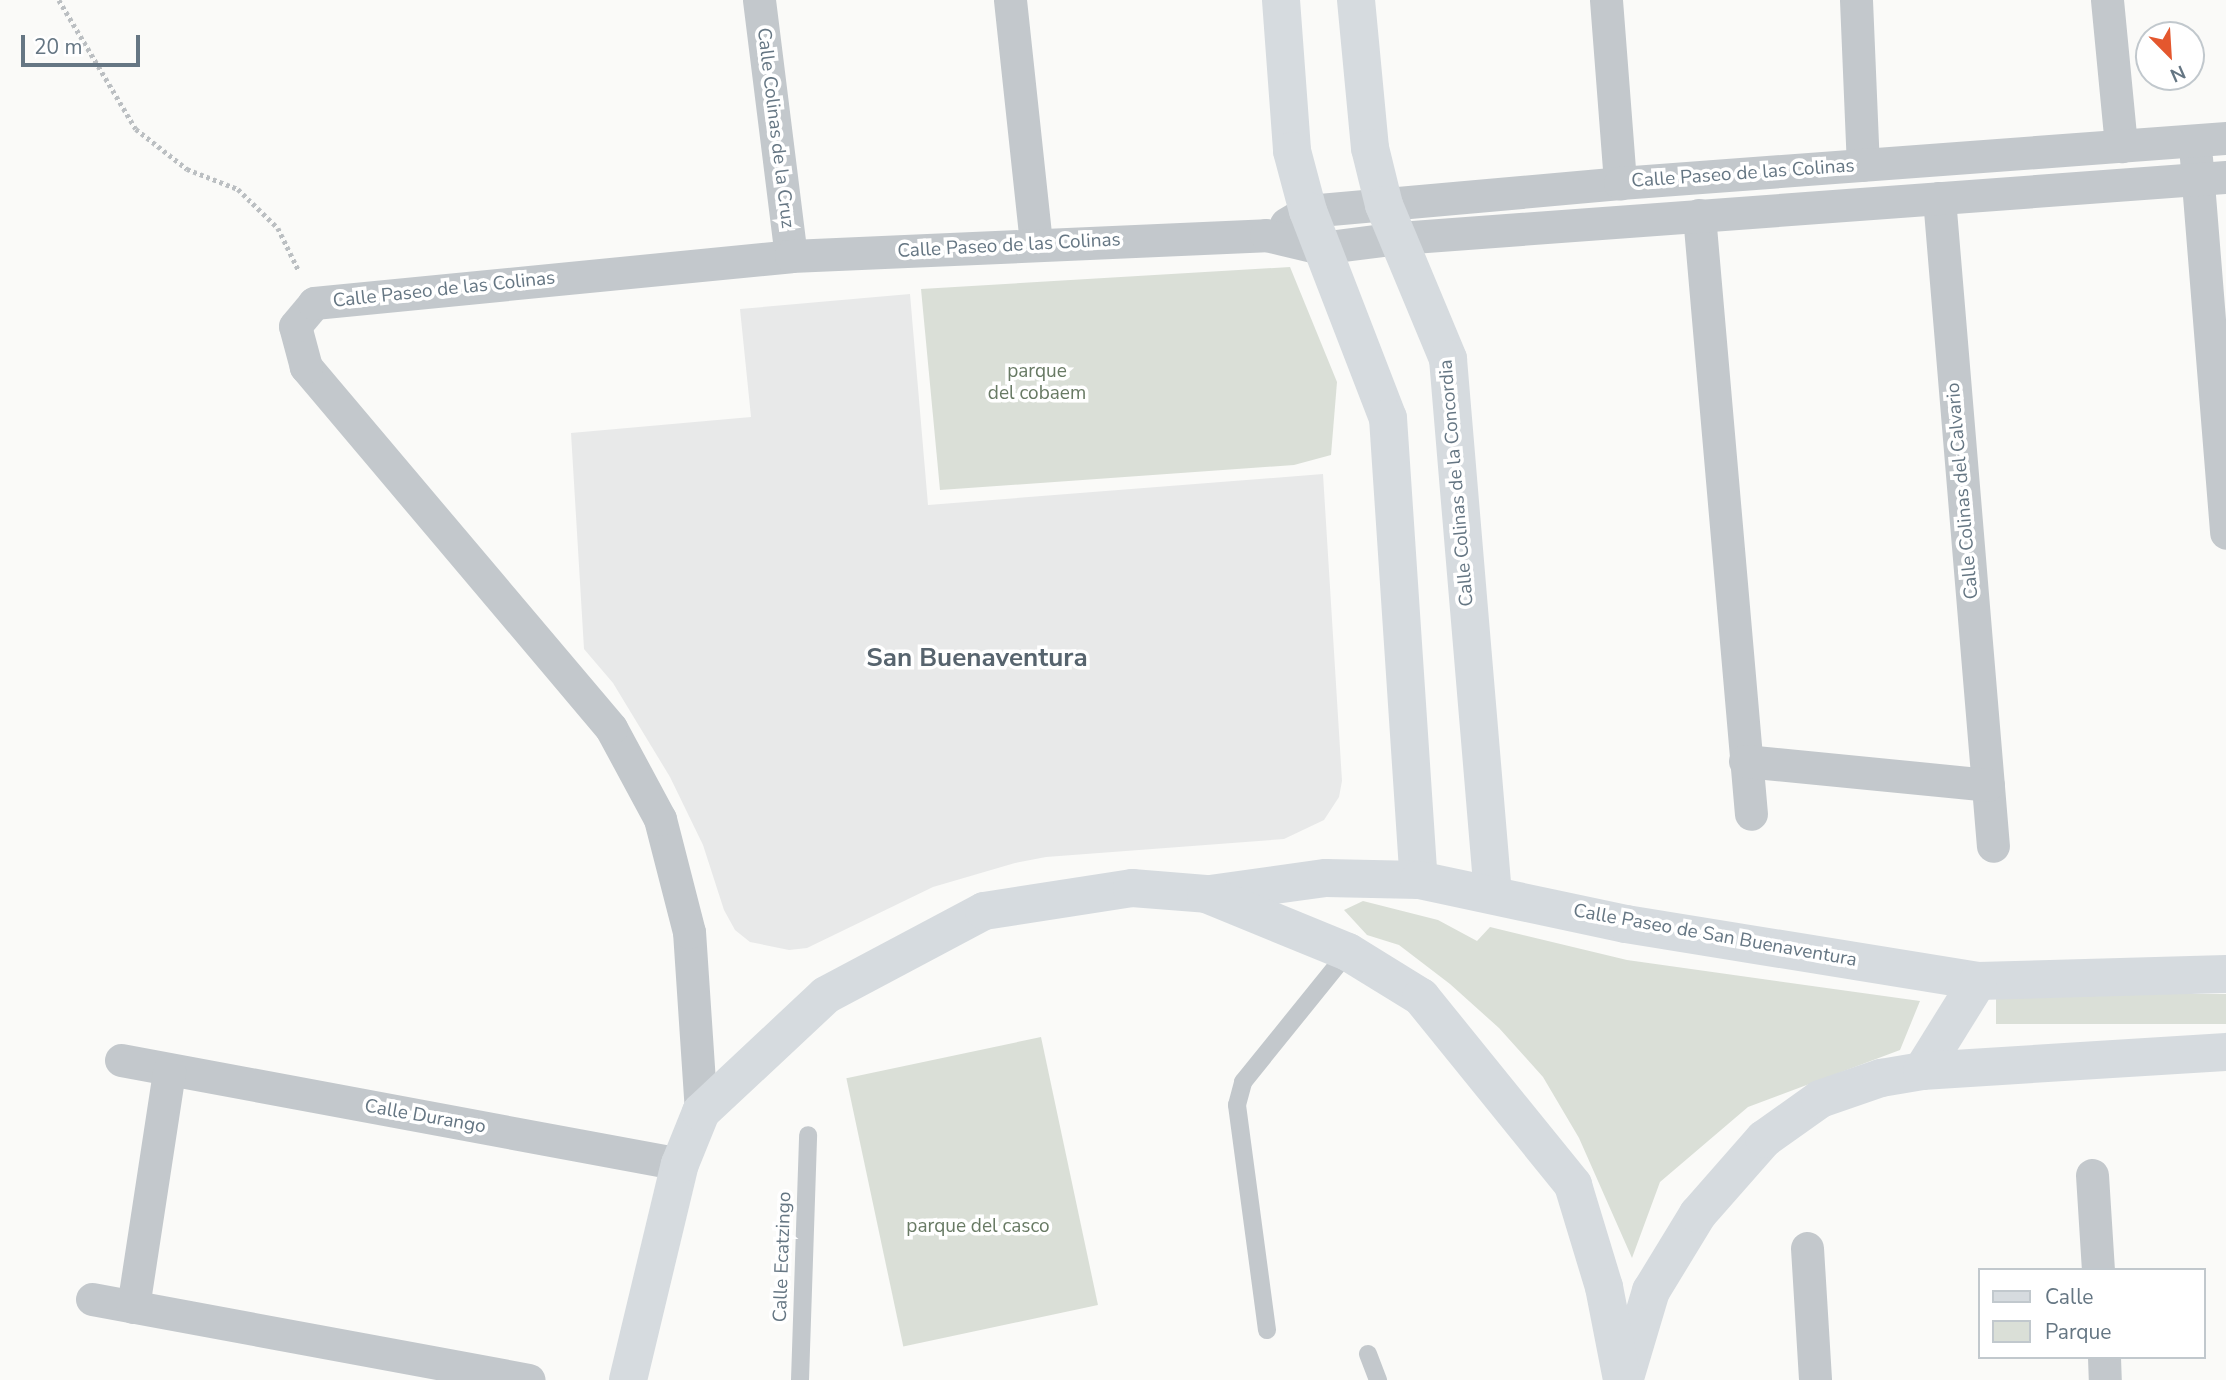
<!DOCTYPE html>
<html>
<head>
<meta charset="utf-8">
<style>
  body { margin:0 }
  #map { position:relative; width:2226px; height:1380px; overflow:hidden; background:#fafaf8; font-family:"Nunito Sans",sans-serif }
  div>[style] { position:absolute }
  .built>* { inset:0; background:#e8e9e9 }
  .green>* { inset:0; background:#dadfd7; transform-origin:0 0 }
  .path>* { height:4.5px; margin-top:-2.25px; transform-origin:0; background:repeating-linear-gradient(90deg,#bbbfc2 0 3.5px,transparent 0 7px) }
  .lane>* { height:18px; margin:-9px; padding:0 9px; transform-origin:9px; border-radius:9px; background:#c3c8cc }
  .street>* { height:33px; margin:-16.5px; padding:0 16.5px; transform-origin:16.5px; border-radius:16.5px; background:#c3c8cc }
  .secondary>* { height:38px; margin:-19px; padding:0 19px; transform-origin:19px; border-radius:19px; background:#d6dbdf }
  span { translate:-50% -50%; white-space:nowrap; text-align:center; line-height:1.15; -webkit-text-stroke:7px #fff; paint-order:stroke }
  .street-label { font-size:19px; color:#657683 }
  .park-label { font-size:19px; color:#687a64 }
  .district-label { font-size:26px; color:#57646e; font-weight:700 }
  .legend { position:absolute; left:1978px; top:1268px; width:228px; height:91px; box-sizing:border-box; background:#fff; border:2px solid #c1c8cd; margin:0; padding:9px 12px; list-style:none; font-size:21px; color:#657683 }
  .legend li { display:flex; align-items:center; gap:14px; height:35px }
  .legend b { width:35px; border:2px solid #c1c8cd }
  .north { position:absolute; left:2135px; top:21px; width:70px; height:70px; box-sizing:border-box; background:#fff; border:2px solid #c1c8cd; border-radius:50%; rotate:156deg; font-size:19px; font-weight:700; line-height:28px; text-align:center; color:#657683 }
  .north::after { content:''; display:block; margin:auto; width:24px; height:32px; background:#e4572e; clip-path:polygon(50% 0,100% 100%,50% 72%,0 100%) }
  .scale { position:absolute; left:21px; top:35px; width:119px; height:32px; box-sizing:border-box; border:4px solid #657683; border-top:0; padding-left:9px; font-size:21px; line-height:24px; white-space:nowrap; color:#657683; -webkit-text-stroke:5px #fff; paint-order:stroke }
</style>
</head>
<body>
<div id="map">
  <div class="built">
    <div style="clip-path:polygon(910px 294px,928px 505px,1323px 474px,1342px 781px,1339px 797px,1324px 820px,1284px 839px,1046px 857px,1015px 863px,933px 887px,807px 948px,789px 950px,750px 942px,735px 930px,724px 910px,703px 845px,670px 777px,613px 683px,584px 649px,571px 433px,751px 417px,740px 309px)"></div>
  </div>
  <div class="green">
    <div style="clip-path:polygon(1290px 267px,1337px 382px,1331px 455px,1294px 465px,940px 490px,921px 289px)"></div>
    <div style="clip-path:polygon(1363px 901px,1438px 920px,1477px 941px,1490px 927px,1627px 960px,1920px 1001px,1900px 1050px,1748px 1107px,1660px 1182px,1632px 1258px,1579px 1138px,1543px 1077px,1499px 1028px,1450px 984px,1399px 945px,1367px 935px,1344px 910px)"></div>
    <div style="left:2226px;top:994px;width:30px;height:230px;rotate:90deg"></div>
    <div style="left:1041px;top:1037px;width:274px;height:199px;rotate:78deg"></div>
  </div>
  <div class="path">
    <div style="left:59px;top:0;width:150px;rotate:59.2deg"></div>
    <div style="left:136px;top:129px;width:65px;rotate:38.1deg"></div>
    <div style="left:187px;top:169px;width:55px;rotate:21.4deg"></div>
    <div style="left:238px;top:189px;width:56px;rotate:44.3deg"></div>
    <div style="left:278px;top:228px;width:48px;rotate:64deg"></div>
  </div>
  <div class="lane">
    <div style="left:1267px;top:1330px;width:227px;rotate:-97.6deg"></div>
    <div style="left:1237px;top:1105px;width:24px;rotate:-75deg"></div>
    <div style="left:1243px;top:1082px;width:167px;rotate:-51.1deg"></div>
    <div style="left:1368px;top:1354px;width:28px;rotate:69deg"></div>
    <div style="left:800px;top:1380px;width:245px;rotate:-88.1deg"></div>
  </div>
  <div class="street">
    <div style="left:759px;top:0;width:258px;rotate:82.9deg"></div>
    <div style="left:1010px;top:0;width:245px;rotate:83.9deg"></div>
    <div style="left:1606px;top:0;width:184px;rotate:85.6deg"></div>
    <div style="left:1856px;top:0;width:165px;rotate:87.6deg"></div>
    <div style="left:2107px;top:0;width:147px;rotate:84.5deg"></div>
    <div style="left:2196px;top:158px;width:376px;rotate:85.4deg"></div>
    <div style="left:1939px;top:198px;width:650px;rotate:85.24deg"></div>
    <div style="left:1699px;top:215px;width:601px;rotate:85.04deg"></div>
    <div style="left:1286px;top:224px;width:26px;rotate:-31deg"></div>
    <div style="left:1308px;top:211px;width:313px;rotate:-5.1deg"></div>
    <div style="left:1620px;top:183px;width:608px;rotate:-4.25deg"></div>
    <div style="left:1745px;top:761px;width:244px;rotate:5.6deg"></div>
    <div style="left:121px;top:1060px;width:569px;rotate:10.54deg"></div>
    <div style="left:701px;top:1112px;width:180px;rotate:-93.8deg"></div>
    <div style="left:689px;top:932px;width:117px;rotate:-104.4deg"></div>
    <div style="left:660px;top:819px;width:103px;rotate:-118.3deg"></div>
    <div style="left:611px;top:728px;width:473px;rotate:-130.2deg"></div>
    <div style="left:306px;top:367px;width:42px;rotate:-105deg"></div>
    <div style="left:295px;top:326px;width:30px;rotate:-50deg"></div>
    <div style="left:314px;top:303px;width:479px;rotate:-5.6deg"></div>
    <div style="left:791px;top:256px;width:475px;rotate:-2.5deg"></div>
    <div style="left:1266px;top:235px;width:56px;rotate:13.5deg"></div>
    <div style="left:1320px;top:248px;width:80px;rotate:-7.2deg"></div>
    <div style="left:1399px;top:238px;width:829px;rotate:-4.22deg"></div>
    <div style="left:2092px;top:1175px;width:95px;rotate:86.4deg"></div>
    <div style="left:1807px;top:1248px;width:132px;rotate:86.5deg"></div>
    <div style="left:92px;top:1299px;width:444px;rotate:10.5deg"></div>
    <div style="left:133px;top:1307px;width:239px;rotate:-81.3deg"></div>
    <div style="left:2104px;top:1357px;width:23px;rotate:88deg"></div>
  </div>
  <div class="secondary">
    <div style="left:1281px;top:0;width:151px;rotate:85.8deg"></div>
    <div style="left:1292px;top:151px;width:62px;rotate:75.1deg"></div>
    <div style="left:1308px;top:211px;width:222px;rotate:68.9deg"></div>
    <div style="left:1388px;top:418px;width:463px;rotate:86.2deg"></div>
    <div style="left:1356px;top:0;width:149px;rotate:84.6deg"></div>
    <div style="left:1370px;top:148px;width:59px;rotate:76.2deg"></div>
    <div style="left:1384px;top:205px;width:167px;rotate:67.4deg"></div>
    <div style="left:1448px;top:359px;width:538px;rotate:85.2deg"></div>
    <div style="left:1210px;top:894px;width:117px;rotate:-7.9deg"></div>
    <div style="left:1326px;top:878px;width:93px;rotate:1.2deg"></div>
    <div style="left:1419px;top:880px;width:212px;rotate:12deg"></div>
    <div style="left:1626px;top:924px;width:357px;rotate:9.2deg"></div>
    <div style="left:1978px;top:981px;width:248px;rotate:-1.6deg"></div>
    <div style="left:1922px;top:1071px;width:106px;rotate:-58.1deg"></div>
    <div style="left:1625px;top:1378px;width:91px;rotate:-73.4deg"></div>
    <div style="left:1651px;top:1291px;width:90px;rotate:-58.6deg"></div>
    <div style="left:1698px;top:1214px;width:100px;rotate:-48.7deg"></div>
    <div style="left:1764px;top:1139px;width:69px;rotate:-35.5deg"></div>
    <div style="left:1820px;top:1099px;width:65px;rotate:-19deg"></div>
    <div style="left:1881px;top:1078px;width:42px;rotate:-9.7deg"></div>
    <div style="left:1922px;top:1071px;width:305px;rotate:-3.6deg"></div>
    <div style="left:628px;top:1380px;width:222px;rotate:-76.5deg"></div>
    <div style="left:680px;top:1164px;width:56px;rotate:-68deg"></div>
    <div style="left:701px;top:1112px;width:171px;rotate:-43.1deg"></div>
    <div style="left:826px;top:995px;width:179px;rotate:-28deg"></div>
    <div style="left:984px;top:911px;width:150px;rotate:-8.8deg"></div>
    <div style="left:1132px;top:888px;width:74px;rotate:4.6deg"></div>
    <div style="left:1206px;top:894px;width:153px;rotate:22.2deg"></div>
    <div style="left:1348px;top:952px;width:86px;rotate:31.7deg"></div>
    <div style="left:1421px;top:997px;width:242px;rotate:51deg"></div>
    <div style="left:1573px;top:1185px;width:107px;rotate:73.1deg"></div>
    <div style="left:1604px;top:1287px;width:95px;rotate:79deg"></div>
  </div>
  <div class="street-label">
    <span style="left:775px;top:128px;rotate:83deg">Calle Colinas de la Cruz</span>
    <span style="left:1743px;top:174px;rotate:-4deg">Calle Paseo de las Colinas</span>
    <span style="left:1009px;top:246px;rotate:-3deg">Calle Paseo de las Colinas</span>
    <span style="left:444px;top:290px;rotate:-6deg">Calle Paseo de las Colinas</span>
    <span style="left:1457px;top:483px;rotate:-95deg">Calle Colinas de la Concordia</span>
    <span style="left:1963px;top:491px;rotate:-95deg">Calle Colinas del Calvario</span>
    <span style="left:1715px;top:936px;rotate:10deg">Calle Paseo de San Buenaventura</span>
    <span style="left:425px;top:1117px;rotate:10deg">Calle Durango</span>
    <span style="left:783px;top:1257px;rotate:-88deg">Calle Ecatzingo</span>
  </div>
  <div class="park-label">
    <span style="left:1037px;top:383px">parque<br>del cobaem</span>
    <span style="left:978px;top:1227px">parque del casco</span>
  </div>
  <div class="district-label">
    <span style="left:977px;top:658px">San Buenaventura</span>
  </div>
  <ul class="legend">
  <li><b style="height:9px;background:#d6dbdf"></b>Calle</li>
  <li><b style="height:19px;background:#dadfd7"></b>Parque</li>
  </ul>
  <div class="north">N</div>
  <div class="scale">20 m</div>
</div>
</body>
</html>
